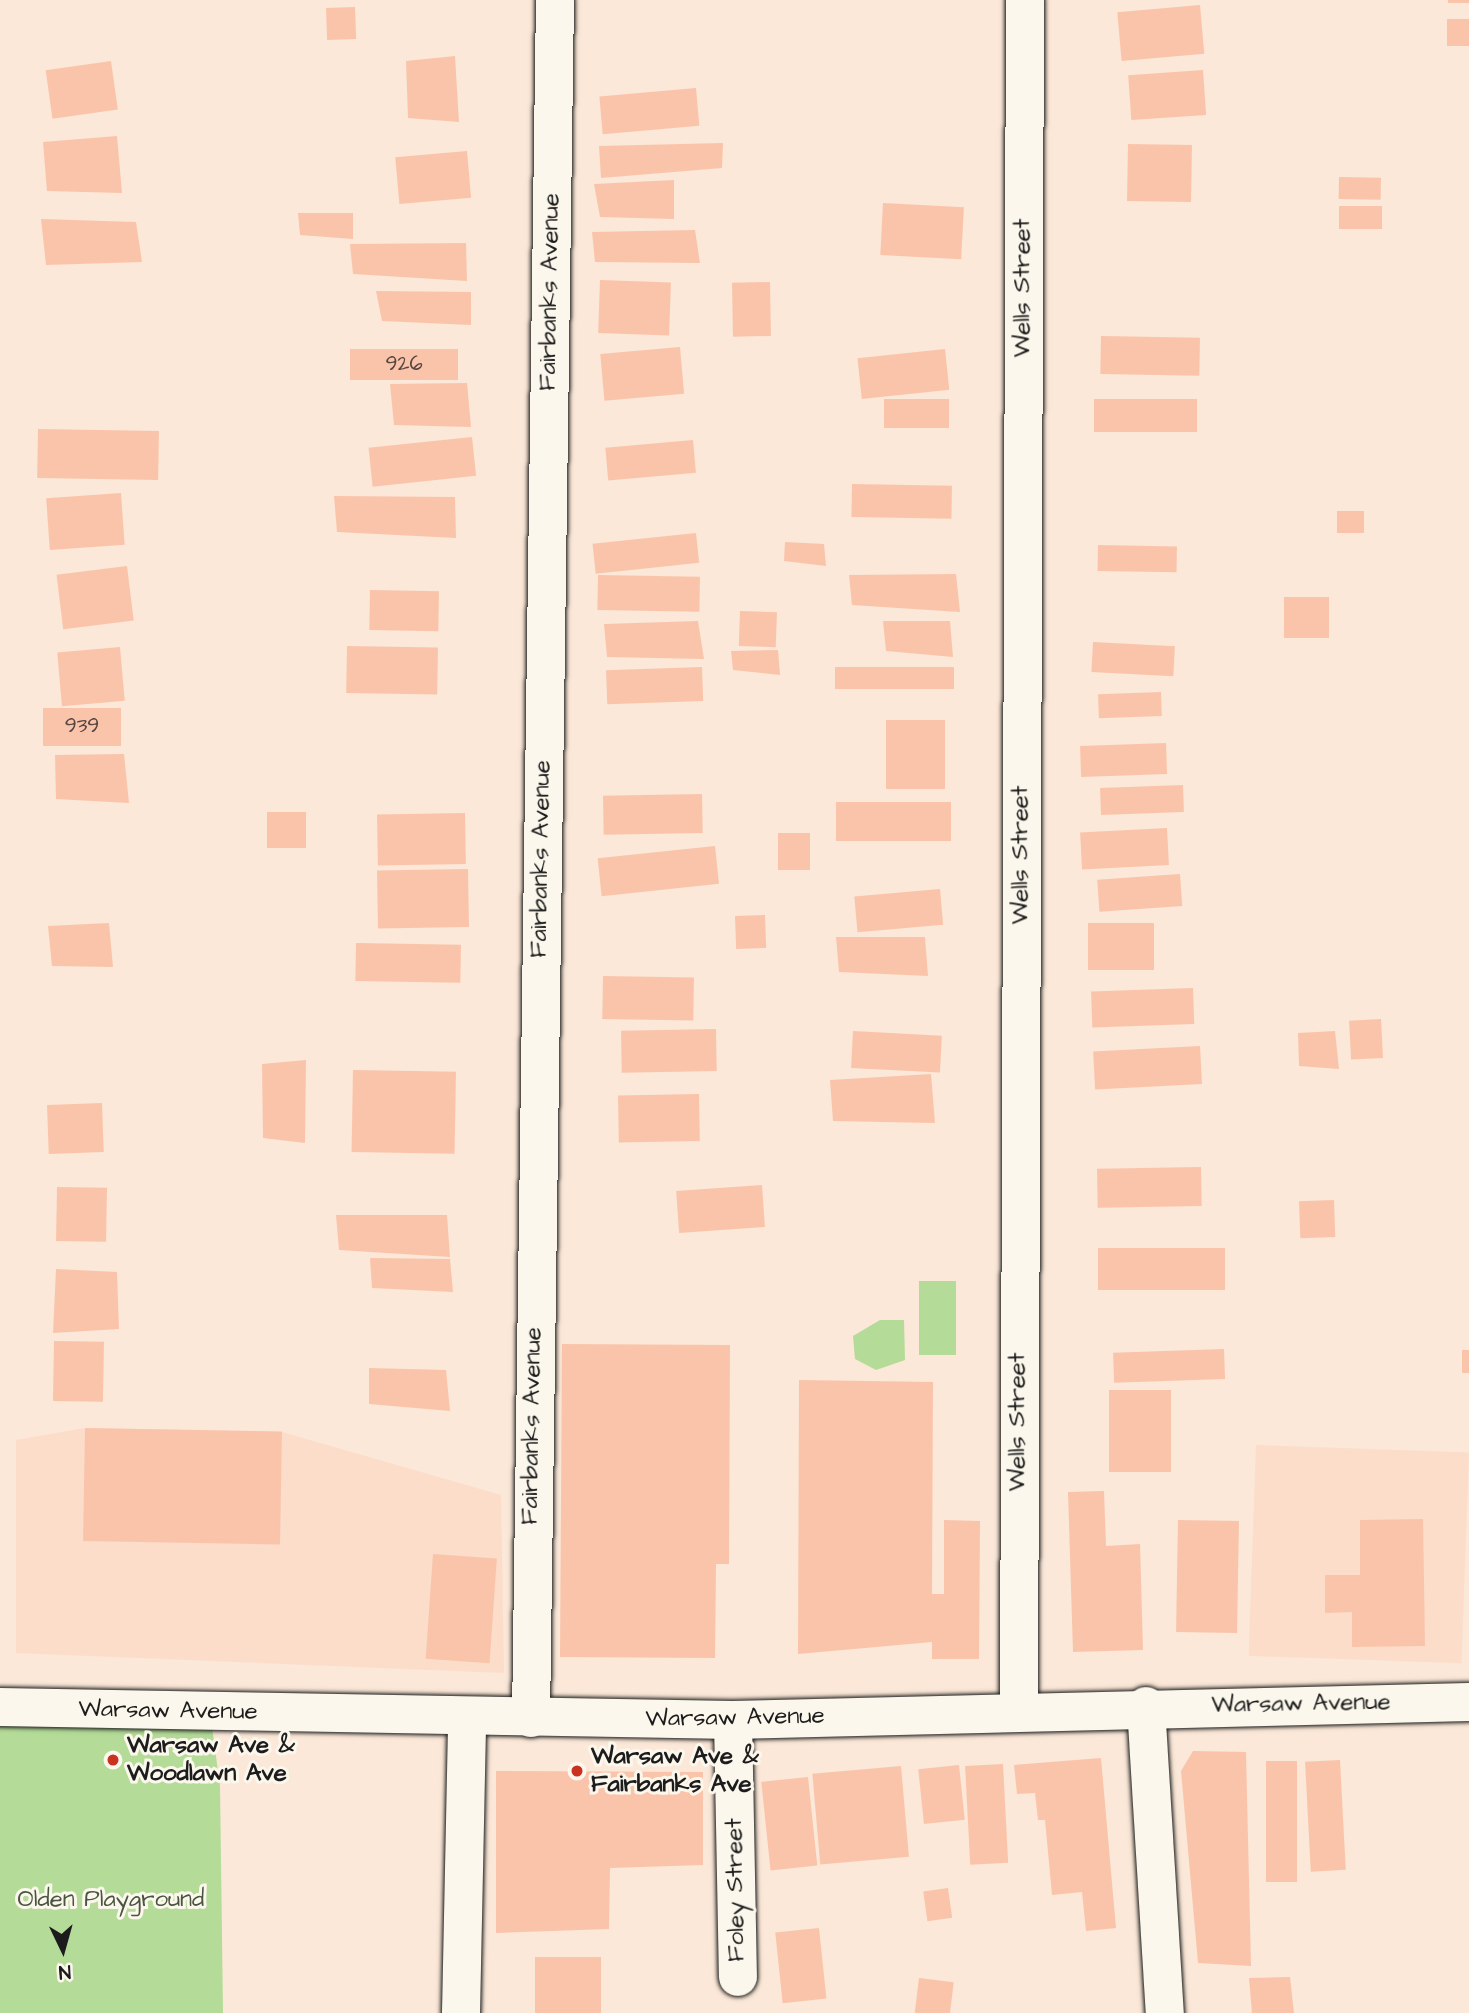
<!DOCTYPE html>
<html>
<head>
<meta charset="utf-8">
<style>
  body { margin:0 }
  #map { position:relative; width:1469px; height:2013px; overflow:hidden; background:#fbe8d8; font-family:"Architects Daughter",sans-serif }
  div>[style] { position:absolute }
  .built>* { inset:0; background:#fbddca; transform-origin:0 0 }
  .green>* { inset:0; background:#b4db97; transform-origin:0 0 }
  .building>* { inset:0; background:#fac4ab; transform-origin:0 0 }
  .roads { filter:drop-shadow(0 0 2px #1c1c1c) drop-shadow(0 0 2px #1c1c1c) }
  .street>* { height:38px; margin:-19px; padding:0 19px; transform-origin:19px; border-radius:19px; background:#fbf7ec }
  .secondary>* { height:38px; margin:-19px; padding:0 19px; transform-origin:19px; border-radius:19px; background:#fbf7ec }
  .dots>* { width:19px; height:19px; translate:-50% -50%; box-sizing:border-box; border:4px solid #fbf7ec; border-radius:50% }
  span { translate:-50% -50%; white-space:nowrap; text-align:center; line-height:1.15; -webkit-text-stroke:6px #fbf7ec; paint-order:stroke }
  .number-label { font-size:21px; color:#544640 }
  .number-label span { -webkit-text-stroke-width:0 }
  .street-label { font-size:24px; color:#1c1c1c }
  .poi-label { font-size:24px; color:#1c1c1c; font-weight:700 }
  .left { translate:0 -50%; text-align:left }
  .park-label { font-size:24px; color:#4a5541 }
  .north { position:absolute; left:28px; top:1915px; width:70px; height:70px; -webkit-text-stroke:5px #fbf7ec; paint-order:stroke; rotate:175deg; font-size:19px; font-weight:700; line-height:28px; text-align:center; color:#1c1c1c }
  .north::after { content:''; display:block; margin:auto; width:24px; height:32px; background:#1c1c1c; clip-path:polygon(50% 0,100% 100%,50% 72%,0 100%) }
</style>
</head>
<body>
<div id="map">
  <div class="built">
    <div style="clip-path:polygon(85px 1428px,282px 1432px,501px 1495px,504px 1673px,16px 1653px,16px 1440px)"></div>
    <div style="left:1256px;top:1445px;width:213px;height:211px;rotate:2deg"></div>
  </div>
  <div class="green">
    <div style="left:919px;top:1281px;width:37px;height:74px"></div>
    <div style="clip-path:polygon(880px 1320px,904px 1320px,905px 1360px,876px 1370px,855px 1359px,853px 1336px)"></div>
    <div style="clip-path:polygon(0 1707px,210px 1712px,220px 1786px,223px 2013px,0 2013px)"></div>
  </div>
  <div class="building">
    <div style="left:1448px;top:0;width:21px;height:3px"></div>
    <div style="left:1200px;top:5px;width:49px;height:83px;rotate:85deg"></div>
    <div style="left:355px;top:7px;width:32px;height:29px;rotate:88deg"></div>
    <div style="left:1447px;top:19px;width:22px;height:27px"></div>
    <div style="clip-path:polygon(455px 56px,459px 122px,408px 118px,406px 61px)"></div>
    <div style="left:111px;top:61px;width:49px;height:66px;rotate:82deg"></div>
    <div style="left:1203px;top:70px;width:45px;height:75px;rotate:86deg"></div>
    <div style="left:696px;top:88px;width:38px;height:97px;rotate:85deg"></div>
    <div style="clip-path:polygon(117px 136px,122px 193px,47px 191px,43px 142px)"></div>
    <div style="clip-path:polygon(723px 143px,722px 168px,601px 178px,599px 146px)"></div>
    <div style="left:1128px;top:144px;width:64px;height:57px;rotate:1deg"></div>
    <div style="left:467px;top:151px;width:47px;height:72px;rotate:85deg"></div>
    <div style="left:1339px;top:177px;width:42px;height:22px;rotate:1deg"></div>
    <div style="clip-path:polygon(674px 180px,674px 219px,600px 217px,594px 184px)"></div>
    <div style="left:883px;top:203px;width:81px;height:52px;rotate:3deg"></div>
    <div style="left:1339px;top:206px;width:43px;height:23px"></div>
    <div style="clip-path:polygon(298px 213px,353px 213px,353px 239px,300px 235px)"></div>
    <div style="clip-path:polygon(41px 219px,136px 222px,142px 262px,46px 265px)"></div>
    <div style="clip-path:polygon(695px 230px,700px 263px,595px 262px,592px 232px)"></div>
    <div style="clip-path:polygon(466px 243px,467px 281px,353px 274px,350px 244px)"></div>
    <div style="left:600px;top:280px;width:71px;height:53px;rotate:2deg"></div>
    <div style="left:770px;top:282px;width:54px;height:38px;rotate:89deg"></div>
    <div style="clip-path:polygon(376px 291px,471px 292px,471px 325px,382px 321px)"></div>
    <div style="left:1101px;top:336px;width:99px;height:38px;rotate:1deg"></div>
    <div style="left:680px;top:347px;width:47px;height:80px;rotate:85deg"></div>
    <div style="left:350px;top:349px;width:108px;height:31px"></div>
    <div style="left:945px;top:349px;width:41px;height:88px;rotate:84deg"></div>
    <div style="clip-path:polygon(467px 383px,471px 427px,394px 425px,390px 384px)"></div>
    <div style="left:949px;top:399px;width:29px;height:65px;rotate:90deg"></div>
    <div style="left:1197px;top:399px;width:33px;height:103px;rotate:90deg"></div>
    <div style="left:38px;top:429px;width:121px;height:49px;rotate:1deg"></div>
    <div style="left:472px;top:437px;width:39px;height:104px;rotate:84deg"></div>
    <div style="left:693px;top:440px;width:33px;height:88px;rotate:85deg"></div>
    <div style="left:852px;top:484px;width:100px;height:33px;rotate:1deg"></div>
    <div style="left:121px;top:493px;width:52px;height:75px;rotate:86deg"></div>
    <div style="clip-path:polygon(334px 496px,455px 497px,456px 538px,337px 532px)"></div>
    <div style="left:1337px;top:511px;width:27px;height:22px"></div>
    <div style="left:696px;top:533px;width:30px;height:104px;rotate:84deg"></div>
    <div style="clip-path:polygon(785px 542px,824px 544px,826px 566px,784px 561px)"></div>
    <div style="left:1098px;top:545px;width:79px;height:26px;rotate:1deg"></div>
    <div style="left:127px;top:566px;width:55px;height:71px;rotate:83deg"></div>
    <div style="clip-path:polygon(956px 574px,960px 612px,852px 605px,849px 575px)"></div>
    <div style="left:598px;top:575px;width:102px;height:35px;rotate:1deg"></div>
    <div style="left:370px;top:590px;width:69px;height:40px;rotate:1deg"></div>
    <div style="left:1284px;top:597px;width:45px;height:41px"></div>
    <div style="left:740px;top:611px;width:37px;height:35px;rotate:2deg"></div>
    <div style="clip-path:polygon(698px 621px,704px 659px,607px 657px,604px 624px)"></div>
    <div style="clip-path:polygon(883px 621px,950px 621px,953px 657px,886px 651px)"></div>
    <div style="left:1093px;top:642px;width:82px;height:30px;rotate:3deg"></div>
    <div style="left:347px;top:646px;width:91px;height:47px;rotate:1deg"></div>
    <div style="left:120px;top:647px;width:54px;height:63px;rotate:85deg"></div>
    <div style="clip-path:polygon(778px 650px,780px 675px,733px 670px,731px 651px)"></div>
    <div style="left:702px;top:667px;width:34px;height:96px;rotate:88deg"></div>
    <div style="left:835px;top:667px;width:119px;height:22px"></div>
    <div style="left:1161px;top:692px;width:24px;height:63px;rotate:88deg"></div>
    <div style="left:43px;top:708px;width:78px;height:38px"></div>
    <div style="left:886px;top:720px;width:59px;height:69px"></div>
    <div style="left:1166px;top:743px;width:31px;height:86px;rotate:88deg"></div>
    <div style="clip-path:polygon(124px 754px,129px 803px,56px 799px,55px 755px)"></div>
    <div style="left:1183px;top:785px;width:27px;height:83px;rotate:88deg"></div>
    <div style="left:702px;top:794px;width:39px;height:99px;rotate:89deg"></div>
    <div style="left:951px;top:802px;width:39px;height:115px;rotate:90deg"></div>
    <div style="left:267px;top:812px;width:39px;height:36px"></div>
    <div style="left:465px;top:813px;width:51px;height:88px;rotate:89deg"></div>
    <div style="left:1167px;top:828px;width:37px;height:87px;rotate:87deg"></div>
    <div style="left:778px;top:833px;width:32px;height:37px"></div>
    <div style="left:715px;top:846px;width:38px;height:118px;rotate:84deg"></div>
    <div style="left:468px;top:869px;width:58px;height:91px;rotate:89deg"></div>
    <div style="left:1180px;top:874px;width:32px;height:83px;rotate:86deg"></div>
    <div style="left:940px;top:889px;width:36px;height:86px;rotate:85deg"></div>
    <div style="left:765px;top:915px;width:33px;height:30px;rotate:88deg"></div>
    <div style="clip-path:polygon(109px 923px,113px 967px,52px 966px,48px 926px)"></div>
    <div style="left:1088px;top:923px;width:66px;height:47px"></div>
    <div style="clip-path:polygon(836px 937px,925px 937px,928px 976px,839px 972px)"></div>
    <div style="left:356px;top:943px;width:105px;height:38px;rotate:1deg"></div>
    <div style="left:603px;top:976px;width:91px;height:43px;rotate:1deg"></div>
    <div style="left:1193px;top:988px;width:36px;height:102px;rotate:88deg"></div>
    <div style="left:1381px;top:1019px;width:39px;height:32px;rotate:87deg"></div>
    <div style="left:716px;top:1029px;width:42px;height:95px;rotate:89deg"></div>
    <div style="left:853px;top:1031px;width:89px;height:37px;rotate:3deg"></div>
    <div style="clip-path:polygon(1335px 1031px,1339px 1069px,1299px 1066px,1298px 1033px)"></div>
    <div style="left:1200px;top:1046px;width:38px;height:107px;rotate:87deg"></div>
    <div style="clip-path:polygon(306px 1060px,305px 1143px,263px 1138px,262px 1064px)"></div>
    <div style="left:353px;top:1070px;width:103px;height:82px;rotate:1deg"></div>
    <div style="clip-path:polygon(931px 1074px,935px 1123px,833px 1121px,830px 1080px)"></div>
    <div style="left:699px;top:1094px;width:47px;height:81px;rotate:89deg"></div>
    <div style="left:102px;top:1103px;width:49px;height:55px;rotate:88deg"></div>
    <div style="left:1201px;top:1167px;width:39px;height:104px;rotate:89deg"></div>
    <div style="left:762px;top:1185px;width:42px;height:86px;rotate:86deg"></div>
    <div style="left:57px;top:1187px;width:50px;height:54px;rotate:1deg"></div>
    <div style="left:1334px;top:1200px;width:37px;height:35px;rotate:88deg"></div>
    <div style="clip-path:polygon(336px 1215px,447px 1215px,450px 1257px,339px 1250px)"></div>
    <div style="left:1098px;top:1248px;width:127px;height:42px"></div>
    <div style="clip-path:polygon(370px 1258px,450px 1259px,453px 1292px,372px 1288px)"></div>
    <div style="clip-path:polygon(56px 1269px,117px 1272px,119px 1329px,53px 1333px)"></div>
    <div style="left:54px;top:1341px;width:50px;height:60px;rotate:1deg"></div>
    <div style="clip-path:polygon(562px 1344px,730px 1345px,729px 1564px,716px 1564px,715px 1658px,560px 1657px)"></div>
    <div style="left:1224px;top:1349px;width:30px;height:111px;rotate:88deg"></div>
    <div style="left:1462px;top:1350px;width:7px;height:23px"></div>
    <div style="clip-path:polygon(369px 1368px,446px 1370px,450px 1411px,369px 1404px)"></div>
    <div style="clip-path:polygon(799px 1380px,933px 1382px,932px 1594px,944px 1594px,944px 1520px,980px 1521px,979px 1659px,932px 1659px,932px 1642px,798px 1654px)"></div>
    <div style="left:1109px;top:1390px;width:62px;height:82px"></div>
    <div style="left:85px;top:1428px;width:197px;height:113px;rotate:1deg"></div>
    <div style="clip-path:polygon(1104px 1491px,1106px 1546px,1140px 1544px,1143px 1650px,1073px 1652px,1068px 1492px)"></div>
    <div style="clip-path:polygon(1423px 1519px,1425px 1646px,1352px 1647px,1352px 1612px,1325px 1613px,1325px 1575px,1360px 1575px,1360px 1520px)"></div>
    <div style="left:1178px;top:1520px;width:61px;height:112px;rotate:1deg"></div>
    <div style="left:433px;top:1554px;width:64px;height:105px;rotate:4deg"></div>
    <div style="clip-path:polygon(1193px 1751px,1246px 1752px,1251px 1966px,1198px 1963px,1181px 1771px)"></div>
    <div style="clip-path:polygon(1101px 1758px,1116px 1928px,1086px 1931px,1082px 1892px,1052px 1895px,1045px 1820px,1038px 1820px,1035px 1793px,1017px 1794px,1014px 1765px)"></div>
    <div style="left:1340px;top:1760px;width:110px;height:35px;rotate:87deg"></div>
    <div style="left:1266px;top:1761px;width:31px;height:121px"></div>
    <div style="left:1003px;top:1764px;width:99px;height:38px;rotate:87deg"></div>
    <div style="left:959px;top:1765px;width:55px;height:41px;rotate:84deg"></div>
    <div style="left:901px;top:1766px;width:91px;height:89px;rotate:85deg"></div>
    <div style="clip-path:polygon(496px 1771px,703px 1772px,703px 1865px,610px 1868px,609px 1929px,496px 1933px)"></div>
    <div style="left:808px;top:1777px;width:89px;height:47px;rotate:84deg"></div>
    <div style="left:948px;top:1888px;width:30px;height:25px;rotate:82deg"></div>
    <div style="left:819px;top:1928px;width:71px;height:44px;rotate:84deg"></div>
    <div style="left:601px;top:1957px;width:56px;height:66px;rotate:90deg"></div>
    <div style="clip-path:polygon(1290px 1977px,1294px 2013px,1252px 2013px,1249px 1978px)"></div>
    <div style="left:919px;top:1978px;width:35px;height:35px;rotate:7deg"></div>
  </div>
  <div class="roads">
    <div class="street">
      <div style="left:1146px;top:1706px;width:308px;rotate:86.5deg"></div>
      <div style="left:1019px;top:1710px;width:1710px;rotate:-89.8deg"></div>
      <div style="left:531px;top:1718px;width:1718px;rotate:-89.2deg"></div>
      <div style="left:733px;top:1720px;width:257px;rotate:88.9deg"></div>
      <div style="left:461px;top:2013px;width:296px;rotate:-88.8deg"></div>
    </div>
    <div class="secondary">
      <div style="left:0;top:1707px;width:733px;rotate:1.02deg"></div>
      <div style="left:733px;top:1720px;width:736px;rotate:-1.4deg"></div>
    </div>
  </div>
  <div class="dots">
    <div style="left:113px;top:1760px;background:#c8321e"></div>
    <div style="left:577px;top:1771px;background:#c8321e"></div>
  </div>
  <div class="number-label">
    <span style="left:404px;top:364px">926</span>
    <span style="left:82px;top:726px">939</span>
  </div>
  <div class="street-label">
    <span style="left:1023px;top:288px;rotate:-90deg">Wells Street</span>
    <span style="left:550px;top:292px;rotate:-89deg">Fairbanks Avenue</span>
    <span style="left:1021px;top:855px;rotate:-90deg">Wells Street</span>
    <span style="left:541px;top:859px;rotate:-89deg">Fairbanks Avenue</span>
    <span style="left:1018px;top:1422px;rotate:-90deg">Wells Street</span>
    <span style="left:532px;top:1426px;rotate:-89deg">Fairbanks Avenue</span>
    <span style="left:1301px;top:1704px;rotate:-1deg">Warsaw Avenue</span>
    <span style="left:168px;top:1711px;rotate:1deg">Warsaw Avenue</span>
    <span style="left:735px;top:1718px;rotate:-1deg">Warsaw Avenue</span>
    <span style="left:736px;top:1890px;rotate:-91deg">Foley Street</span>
  </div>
  <div class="poi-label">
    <span class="left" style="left:127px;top:1760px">Warsaw Ave &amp;<br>Woodlawn Ave</span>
    <span class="left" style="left:591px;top:1771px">Warsaw Ave &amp;<br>Fairbanks Ave</span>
  </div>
  <div class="park-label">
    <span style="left:111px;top:1900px">Olden Playground</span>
  </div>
  <div class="north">N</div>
</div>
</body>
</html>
